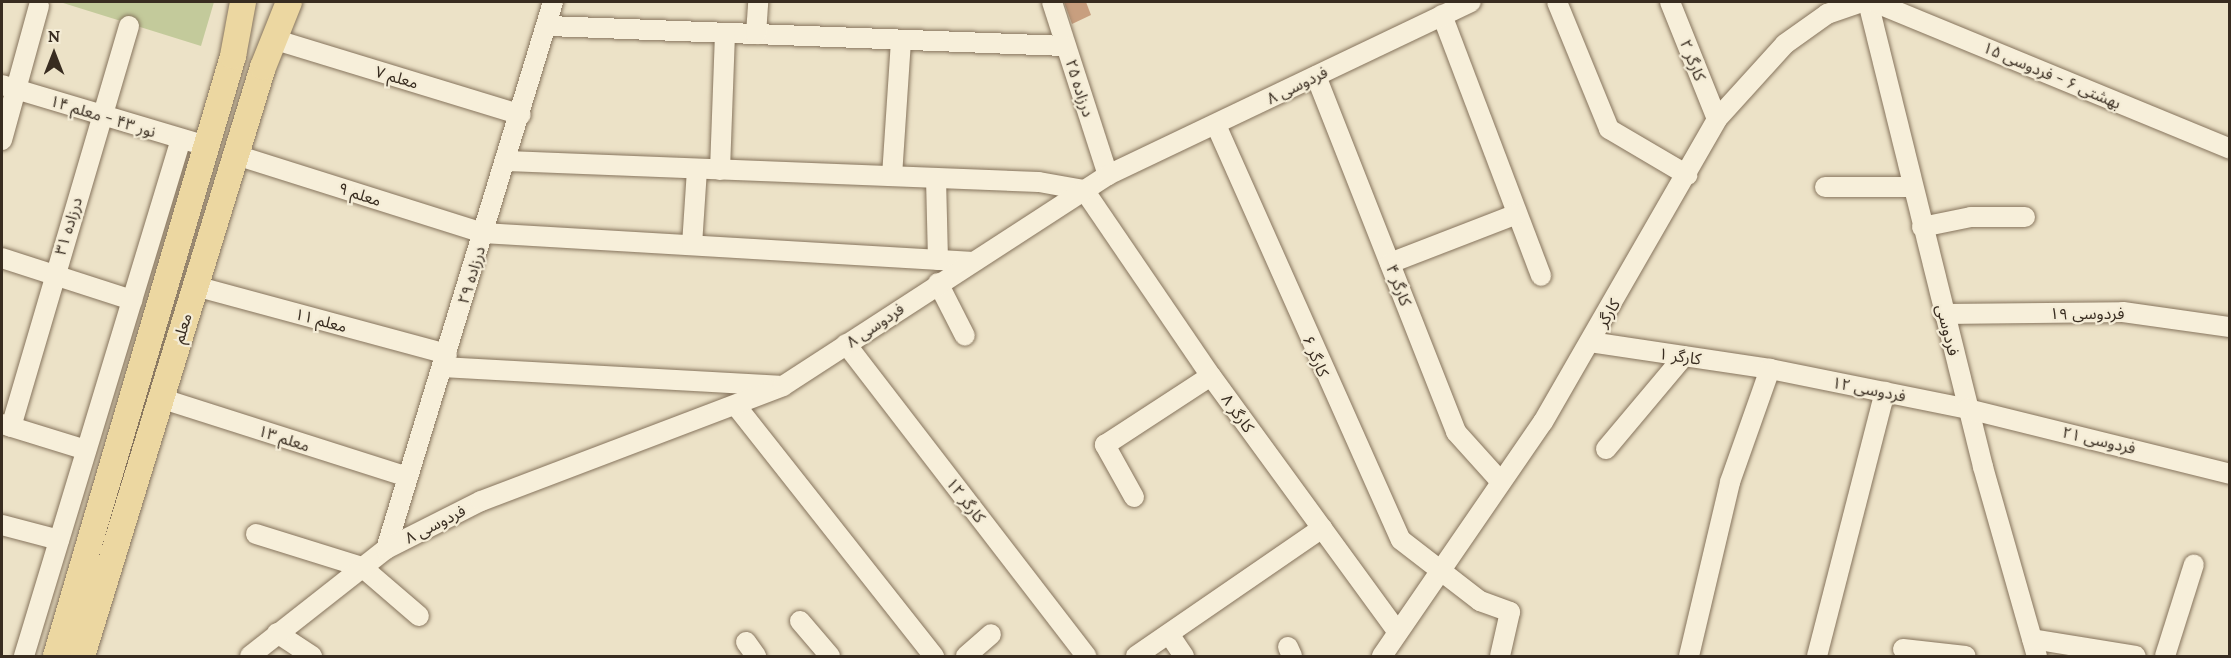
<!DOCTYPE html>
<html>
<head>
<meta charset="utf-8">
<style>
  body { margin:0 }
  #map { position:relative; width:2231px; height:658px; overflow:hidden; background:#ece2c7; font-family:Lora,"Noto Sans Arabic",serif }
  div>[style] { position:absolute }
  .green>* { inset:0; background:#c3ca9b }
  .building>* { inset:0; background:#c89f7f }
  .roads { filter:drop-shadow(0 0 2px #86745d) drop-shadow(0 0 2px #86745d) }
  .minor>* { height:20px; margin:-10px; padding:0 10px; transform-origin:10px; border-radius:10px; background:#f7efda }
  .major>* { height:26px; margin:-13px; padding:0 13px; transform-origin:13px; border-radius:13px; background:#ecd7a1 }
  span { translate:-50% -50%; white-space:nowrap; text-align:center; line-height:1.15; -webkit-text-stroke:4.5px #f4ecd6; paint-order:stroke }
  .street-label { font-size:16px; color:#382c20 }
  .frame { position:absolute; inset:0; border:3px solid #382c20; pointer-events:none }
  .north { position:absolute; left:24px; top:24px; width:60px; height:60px; -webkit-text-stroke:4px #f4ecd6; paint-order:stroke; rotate:0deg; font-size:16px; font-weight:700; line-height:24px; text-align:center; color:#382c20 }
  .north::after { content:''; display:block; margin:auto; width:21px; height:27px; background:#382c20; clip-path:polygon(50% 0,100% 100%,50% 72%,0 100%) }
</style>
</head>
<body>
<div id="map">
  <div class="green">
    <div style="clip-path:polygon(60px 2px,214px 2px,201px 46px)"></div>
  </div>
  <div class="building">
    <div style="clip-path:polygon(1064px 2px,1086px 2px,1091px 15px,1072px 24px)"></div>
  </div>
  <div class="roads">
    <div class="minor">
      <div style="left:1052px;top:2px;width:182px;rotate:72.1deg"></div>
      <div style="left:1557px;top:2px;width:137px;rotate:67.7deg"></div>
      <div style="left:1609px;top:129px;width:91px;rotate:30.5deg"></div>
      <div style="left:1670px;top:2px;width:126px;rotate:68.1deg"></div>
      <div style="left:1868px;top:2px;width:479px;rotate:76.1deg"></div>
      <div style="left:1983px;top:467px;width:197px;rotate:74.1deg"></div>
      <div style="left:1874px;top:2px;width:385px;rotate:22.4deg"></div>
      <div style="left:1442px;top:15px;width:279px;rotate:69.2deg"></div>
      <div style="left:549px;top:26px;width:517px;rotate:2.22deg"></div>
      <div style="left:756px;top:34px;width:32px;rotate:-86deg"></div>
      <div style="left:273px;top:39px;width:259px;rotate:17deg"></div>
      <div style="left:1316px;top:76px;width:383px;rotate:68.5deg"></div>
      <div style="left:1456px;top:432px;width:67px;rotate:48deg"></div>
      <div style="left:2px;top:85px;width:213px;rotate:16.6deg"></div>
      <div style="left:1216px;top:125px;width:454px;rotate:66deg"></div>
      <div style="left:1401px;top:540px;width:100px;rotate:37.7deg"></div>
      <div style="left:1480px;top:601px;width:32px;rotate:20deg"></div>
      <div style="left:1510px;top:612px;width:45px;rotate:102.8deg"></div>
      <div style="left:2px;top:140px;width:139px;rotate:-74.6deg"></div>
      <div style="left:236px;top:155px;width:260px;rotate:17.5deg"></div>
      <div style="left:484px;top:233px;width:489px;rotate:3.4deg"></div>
      <div style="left:507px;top:161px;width:532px;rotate:2.26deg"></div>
      <div style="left:1039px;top:182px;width:46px;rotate:10.1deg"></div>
      <div style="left:1084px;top:190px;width:225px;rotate:55.7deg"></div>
      <div style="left:1211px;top:376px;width:317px;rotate:53.9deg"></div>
      <div style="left:720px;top:170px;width:137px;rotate:-87.9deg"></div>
      <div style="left:892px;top:176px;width:136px;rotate:-86.2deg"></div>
      <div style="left:936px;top:178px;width:82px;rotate:88.6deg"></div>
      <div style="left:1825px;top:187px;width:87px"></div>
      <div style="left:1922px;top:227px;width:50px;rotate:-11.5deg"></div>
      <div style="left:1971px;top:217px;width:54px"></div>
      <div style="left:692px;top:245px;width:76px;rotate:-86.2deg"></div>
      <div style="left:2px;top:258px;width:137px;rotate:17.9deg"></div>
      <div style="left:1390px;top:263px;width:136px;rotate:-21.1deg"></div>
      <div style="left:938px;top:283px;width:59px;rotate:63deg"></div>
      <div style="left:195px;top:286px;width:261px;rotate:15.1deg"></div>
      <div style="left:1944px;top:314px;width:179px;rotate:-0.6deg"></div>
      <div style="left:2123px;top:312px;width:108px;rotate:8deg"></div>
      <div style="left:1590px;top:342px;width:182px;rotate:8.5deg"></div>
      <div style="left:1770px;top:369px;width:202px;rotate:11.4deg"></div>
      <div style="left:1968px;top:409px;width:270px;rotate:13.9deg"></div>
      <div style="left:846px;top:344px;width:394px;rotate:52.4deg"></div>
      <div style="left:443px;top:367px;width:336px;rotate:3.2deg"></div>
      <div style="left:160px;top:398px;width:260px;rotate:17.7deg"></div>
      <div style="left:737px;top:407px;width:318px;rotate:51.7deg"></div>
      <div style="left:2px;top:424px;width:88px;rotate:17.2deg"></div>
      <div style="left:11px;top:427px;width:418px;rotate:-73.6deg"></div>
      <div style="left:1606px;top:449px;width:121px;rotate:-50deg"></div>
      <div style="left:1134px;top:497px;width:60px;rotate:-119.1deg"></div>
      <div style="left:1105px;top:445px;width:126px;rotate:-33.1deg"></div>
      <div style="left:2px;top:525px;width:59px;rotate:14.7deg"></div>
      <div style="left:256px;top:534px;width:111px;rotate:17.3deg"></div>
      <div style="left:362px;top:567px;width:75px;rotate:40.7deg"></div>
      <div style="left:386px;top:549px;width:572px;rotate:-73.02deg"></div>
      <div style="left:800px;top:621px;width:46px;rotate:49.4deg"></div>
      <div style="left:277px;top:633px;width:42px;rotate:33.3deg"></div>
      <div style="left:1169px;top:634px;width:27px;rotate:56deg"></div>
      <div style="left:2032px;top:639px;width:105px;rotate:9.3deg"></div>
      <div style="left:746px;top:642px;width:17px;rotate:54deg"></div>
      <div style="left:1288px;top:647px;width:10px;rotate:66deg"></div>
      <div style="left:1903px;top:649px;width:63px;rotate:6.3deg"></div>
      <div style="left:24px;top:656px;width:540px;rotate:-73.11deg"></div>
      <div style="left:250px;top:656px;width:173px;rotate:-38.2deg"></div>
      <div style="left:386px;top:549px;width:106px;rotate:-26.8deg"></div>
      <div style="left:481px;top:501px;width:323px;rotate:-20.8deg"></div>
      <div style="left:783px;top:386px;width:387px;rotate:-33deg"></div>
      <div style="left:1108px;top:175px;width:402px;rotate:-25.5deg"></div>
      <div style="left:966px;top:656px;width:33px;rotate:-41deg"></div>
      <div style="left:1136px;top:656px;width:226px;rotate:-34.5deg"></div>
      <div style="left:1382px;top:656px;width:284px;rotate:-55.5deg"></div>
      <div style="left:1543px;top:422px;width:349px;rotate:-60.1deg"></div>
      <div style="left:1717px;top:119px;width:101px;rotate:-47.8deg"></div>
      <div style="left:1785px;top:44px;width:52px;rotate:-35.5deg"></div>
      <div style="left:1827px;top:14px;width:36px;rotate:-19deg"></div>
      <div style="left:1689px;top:656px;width:179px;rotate:-76.7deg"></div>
      <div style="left:1730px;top:482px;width:120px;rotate:-70.5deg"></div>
      <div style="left:1817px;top:656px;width:273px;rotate:-75.6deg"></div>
      <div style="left:2165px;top:656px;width:96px;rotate:-72.5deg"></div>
    </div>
    <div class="major">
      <div style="left:56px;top:656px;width:626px;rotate:-73.56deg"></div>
      <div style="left:233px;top:56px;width:55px;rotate:-79.5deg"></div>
      <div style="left:82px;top:656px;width:616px;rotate:-72.92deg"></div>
      <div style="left:263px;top:67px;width:70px;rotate:-68.2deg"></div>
    </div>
  </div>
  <div class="street-label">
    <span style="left:1693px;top:60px;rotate:68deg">کارگر ۲</span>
    <span style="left:2052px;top:75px;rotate:23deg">بهشتی ۶ - فردوسی ۱۵</span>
    <span style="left:397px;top:77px;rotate:17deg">معلم ۷</span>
    <span style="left:1297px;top:85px;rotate:-26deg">فردوسی ۸</span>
    <span style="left:1080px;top:88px;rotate:72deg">درزاده ۲۵</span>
    <span style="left:103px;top:116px;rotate:17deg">نور ۴۳ - معلم ۱۴</span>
    <span style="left:360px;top:194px;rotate:18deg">معلم ۹</span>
    <span style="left:68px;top:226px;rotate:-73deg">درزاده ۳۱</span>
    <span style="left:471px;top:275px;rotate:-73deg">درزاده ۲۹</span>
    <span style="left:1399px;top:285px;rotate:69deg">کارگر ۴</span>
    <span style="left:1608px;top:313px;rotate:-59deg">کارگر</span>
    <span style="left:2087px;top:313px">فردوسی ۱۹</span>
    <span style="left:321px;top:320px;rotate:15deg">معلم ۱۱</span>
    <span style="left:875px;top:325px;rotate:-34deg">فردوسی ۸</span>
    <span style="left:182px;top:328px;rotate:-73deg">معلم</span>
    <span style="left:1948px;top:330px;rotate:76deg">فردوسی</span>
    <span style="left:1316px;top:356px;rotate:67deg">کارگر ۶</span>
    <span style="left:1680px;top:356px;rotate:8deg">کارگر ۱</span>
    <span style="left:1869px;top:389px;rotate:11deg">فردوسی ۱۲</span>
    <span style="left:1238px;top:413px;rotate:54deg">کارگر ۸</span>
    <span style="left:284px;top:438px;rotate:18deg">معلم ۱۳</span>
    <span style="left:2099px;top:440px;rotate:13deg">فردوسی ۲۱</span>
    <span style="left:966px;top:500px;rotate:52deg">کارگر ۱۲</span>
    <span style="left:435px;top:524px;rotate:-27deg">فردوسی ۸</span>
  </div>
  <div class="frame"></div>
  <div class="north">N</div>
</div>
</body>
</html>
